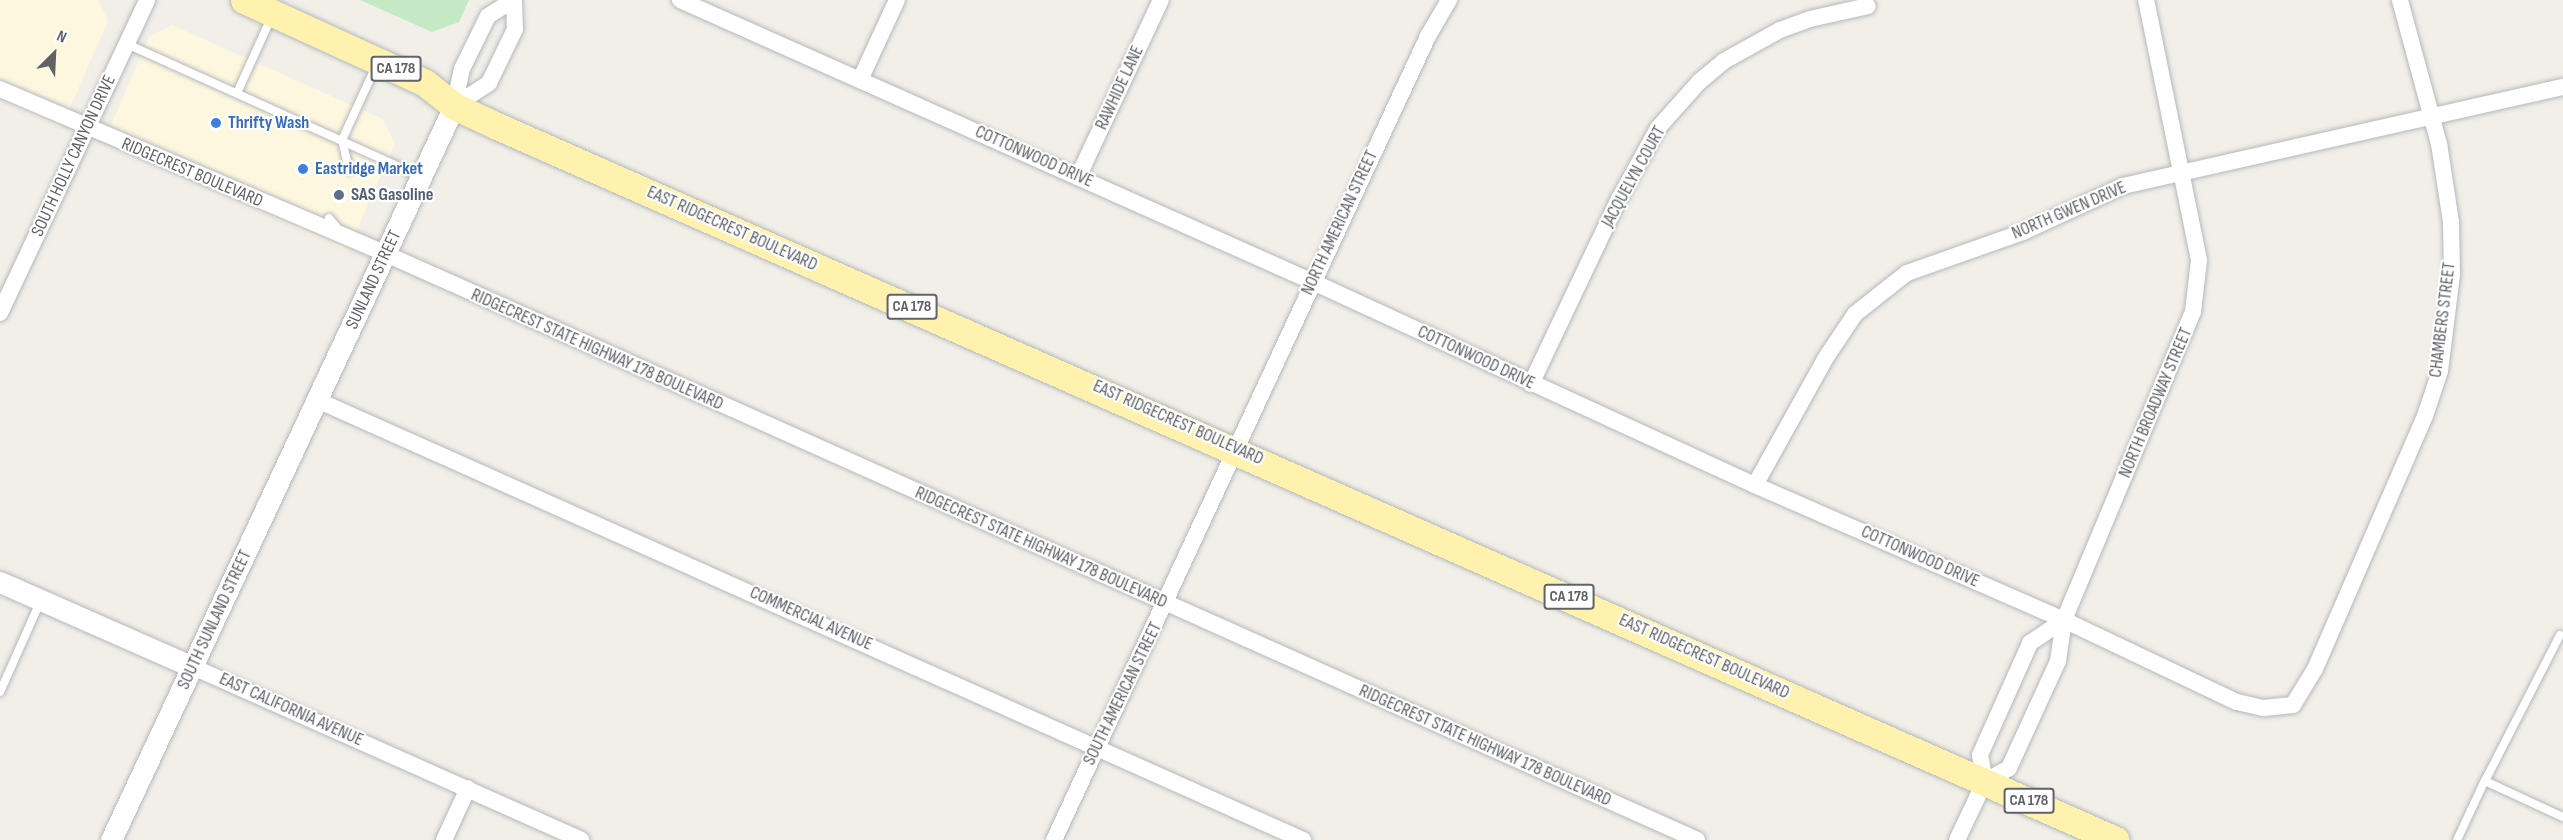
<!DOCTYPE html>
<html>
<head>
<meta charset="utf-8">
<style>
  body { margin:0 }
  #map { position:relative; width:2563px; height:840px; overflow:hidden; background:#f1efe8; font-family:"Sofia Sans Condensed",sans-serif }
  div>[style] { position:absolute }
  .commercial>* { inset:0; background:#fef7e0 }
  .green>* { inset:0; background:#c5e8c5 }
  .roads { filter:drop-shadow(0 0 2px #b5b8bc) drop-shadow(0 0 2px #b5b8bc) }
  .service>* { height:8px; margin:-4px; padding:0 4px; transform-origin:4px; border-radius:4px; background:#fff }
  .minor>* { height:16px; margin:-8px; padding:0 8px; transform-origin:8px; border-radius:8px; background:#fff }
  .tertiary>* { height:21px; margin:-10.5px; padding:0 10.5px; transform-origin:10.5px; border-radius:10.5px; background:#fff }
  .primary>* { height:27px; margin:-13.5px; padding:0 13.5px; transform-origin:13.5px; border-radius:13.5px; background:#fff2af }
  .dots>* { width:16px; height:16px; translate:-50% -50%; box-sizing:border-box; border:3px solid #fff; border-radius:50% }
  span { translate:-50% -50%; white-space:nowrap; text-align:center; line-height:1.15; -webkit-text-stroke:4.5px #fff; paint-order:stroke }
  .shield-label span { padding:2px 4px; background:#fff; border:2px solid; border-radius:4px; -webkit-text-stroke-width:0 }
  .shield-label { font-size:16px; color:#5f6368; font-weight:700 }
  .street-label { font-size:18px; color:#5f6368 }
  .shop-label { font-size:18px; color:#366cbe; font-weight:700 }
  .left { translate:0 -50%; text-align:left }
  .service-label { font-size:18px; color:#4e5e75; font-weight:700 }
  .north { position:absolute; left:24px; top:24px; width:60px; height:60px; -webkit-text-stroke:4px #fff; paint-order:stroke; rotate:24deg; font-size:16px; font-weight:700; line-height:24px; text-align:center; color:#5f6368 }
  .north::after { content:''; display:block; margin:auto; width:21px; height:27px; background:#5f6368; clip-path:polygon(50% 0,100% 100%,50% 72%,0 100%) }
</style>
</head>
<body>
<div id="map">
  <div class="commercial">
    <div style="clip-path:polygon(0 0,98px 0,108px 21px,61px 128px,0 100px)"></div>
    <div style="clip-path:polygon(172px 25px,383px 119px,395px 144px,347px 251px,104px 141px,149px 37px)"></div>
  </div>
  <div class="green">
    <div style="clip-path:polygon(360px 0,469px 0,459px 22px,432px 32px)"></div>
  </div>
  <div class="roads">
    <div class="service">
      <div style="left:127px;top:44px;width:320px;rotate:24.3deg"></div>
      <div style="left:237px;top:93px;width:85px;rotate:-65.6deg"></div>
      <div style="left:349px;top:170px;width:31px;rotate:-103deg"></div>
      <div style="left:342px;top:140px;width:84px;rotate:-65.3deg"></div>
      <div style="left:329px;top:218px;width:17px;rotate:50deg"></div>
      <div style="left:2560px;top:635px;width:164px;rotate:117.2deg"></div>
      <div style="left:2485px;top:781px;width:86px;rotate:24.8deg"></div>
      <div style="left:0;top:692px;width:101px;rotate:-66deg"></div>
      <div style="left:2457px;top:840px;width:68px;rotate:-64.9deg"></div>
    </div>
    <div class="minor">
      <div style="left:680px;top:0;width:693px;rotate:24.01deg"></div>
      <div style="left:1313px;top:282px;width:486px;rotate:24.7deg"></div>
      <div style="left:1755px;top:485px;width:337px;rotate:23.6deg"></div>
      <div style="left:2064px;top:620px;width:191px;rotate:25.4deg"></div>
      <div style="left:2237px;top:702px;width:28px;rotate:13deg"></div>
      <div style="left:2264px;top:708px;width:29px;rotate:-6deg"></div>
      <div style="left:2293px;top:705px;width:42px;rotate:-58.6deg"></div>
      <div style="left:2315px;top:669px;width:276px;rotate:-66.5deg"></div>
      <div style="left:2425px;top:416px;width:47px;rotate:-71.6deg"></div>
      <div style="left:2440px;top:371px;width:98px;rotate:-82.9deg"></div>
      <div style="left:2452px;top:274px;width:52px;rotate:-91.1deg"></div>
      <div style="left:2451px;top:222px;width:79px;rotate:-98.7deg"></div>
      <div style="left:2439px;top:144px;width:149px;rotate:-105.2deg"></div>
      <div style="left:860px;top:80px;width:88px;rotate:-65.2deg"></div>
      <div style="left:0;top:89px;width:420px;rotate:23.1deg"></div>
      <div style="left:386px;top:254px;width:1436px;rotate:24.08deg"></div>
      <div style="left:454px;top:106px;width:42px;rotate:-33.3deg"></div>
      <div style="left:489px;top:83px;width:60px;rotate:-64.3deg"></div>
      <div style="left:515px;top:29px;width:29px;rotate:-92deg"></div>
      <div style="left:454px;top:106px;width:38px;rotate:-78deg"></div>
      <div style="left:462px;top:69px;width:59px;rotate:-63.9deg"></div>
      <div style="left:488px;top:16px;width:31px;rotate:-32deg"></div>
      <div style="left:1078px;top:177px;width:195px;rotate:-64.9deg"></div>
      <div style="left:0;top:313px;width:346px;rotate:-64.8deg"></div>
      <div style="left:1531px;top:384px;width:205px;rotate:-64.6deg"></div>
      <div style="left:1619px;top:199px;width:81px;rotate:-61.2deg"></div>
      <div style="left:1658px;top:128px;width:62px;rotate:-48.3deg"></div>
      <div style="left:1699px;top:82px;width:33px;rotate:-40deg"></div>
      <div style="left:1724px;top:61px;width:64px;rotate:-29deg"></div>
      <div style="left:1780px;top:30px;width:32px;rotate:-20deg"></div>
      <div style="left:1810px;top:19px;width:59px;rotate:-12.6deg"></div>
      <div style="left:317px;top:400px;width:1080px;rotate:24.05deg"></div>
      <div style="left:1755px;top:485px;width:144px;rotate:-60.9deg"></div>
      <div style="left:1825px;top:359px;width:54px;rotate:-56.3deg"></div>
      <div style="left:1855px;top:314px;width:66px;rotate:-38.3deg"></div>
      <div style="left:1907px;top:273px;width:123px;rotate:-19.5deg"></div>
      <div style="left:2023px;top:232px;width:110px;rotate:-24.7deg"></div>
      <div style="left:2123px;top:186px;width:451px;rotate:-12.7deg"></div>
      <div style="left:193px;top:667px;width:425px;rotate:24deg"></div>
      <div style="left:1985px;top:781px;width:27px;rotate:-28deg"></div>
      <div style="left:2009px;top:768px;width:118px;rotate:-65.4deg"></div>
      <div style="left:2058px;top:661px;width:41px;rotate:-81.7deg"></div>
      <div style="left:2064px;top:620px;width:334px;rotate:-67.3deg"></div>
      <div style="left:2193px;top:312px;width:52px;rotate:-83.4deg"></div>
      <div style="left:2199px;top:260px;width:265px;rotate:-101.5deg"></div>
      <div style="left:444px;top:840px;width:57px;rotate:-65.2deg"></div>
      <div style="left:1054px;top:840px;width:887px;rotate:-65.05deg"></div>
      <div style="left:1428px;top:36px;width:42px;rotate:-59.7deg"></div>
      <div style="left:1957px;top:840px;width:65px;rotate:-64.6deg"></div>
      <div style="left:1985px;top:781px;width:26px;rotate:-101deg"></div>
      <div style="left:1980px;top:755px;width:123px;rotate:-65.9deg"></div>
      <div style="left:2030px;top:643px;width:41px;rotate:-34.1deg"></div>
    </div>
    <div class="tertiary">
      <div style="left:0;top:582px;width:211px;rotate:23.8deg"></div>
      <div style="left:111px;top:840px;width:810px;rotate:-64.95deg"></div>
    </div>
    <div class="primary">
      <div style="left:244px;top:0;width:199px;rotate:24.6deg"></div>
      <div style="left:425px;top:83px;width:37px;rotate:38deg"></div>
      <div style="left:454px;top:106px;width:47px;rotate:24.9deg"></div>
      <div style="left:497px;top:126px;width:1769px;rotate:23.8deg"></div>
    </div>
  </div>
  <div class="dots">
    <div style="left:216px;top:123px;background:#3f7fe0"></div>
    <div style="left:303px;top:169px;background:#3f7fe0"></div>
    <div style="left:339px;top:195px;background:#5c6f8a"></div>
  </div>
  <div class="shield-label">
    <span style="left:396px;top:69px">CA 178</span>
    <span style="left:912px;top:307px">CA 178</span>
    <span style="left:1569px;top:597px">CA 178</span>
    <span style="left:2029px;top:801px">CA 178</span>
  </div>
  <div class="street-label">
    <span style="left:1120px;top:88px;rotate:-65deg">RAWHIDE LANE</span>
    <span style="left:74px;top:156px;rotate:-65deg">SOUTH HOLLY CANYON DRIVE</span>
    <span style="left:1034px;top:157px;rotate:24deg">COTTONWOOD DRIVE</span>
    <span style="left:192px;top:173px;rotate:23deg">RIDGECREST BOULEVARD</span>
    <span style="left:1634px;top:177px;rotate:-61deg">JACQUELYN COURT</span>
    <span style="left:2069px;top:211px;rotate:-23deg">NORTH GWEN DRIVE</span>
    <span style="left:1340px;top:223px;rotate:-65deg">NORTH AMERICAN STREET</span>
    <span style="left:732px;top:229px;rotate:24deg">EAST RIDGECREST BOULEVARD</span>
    <span style="left:374px;top:280px;rotate:-65deg">SUNLAND STREET</span>
    <span style="left:2443px;top:320px;rotate:-83deg">CHAMBERS STREET</span>
    <span style="left:597px;top:350px;rotate:24deg">RIDGECREST STATE HIGHWAY 178 BOULEVARD</span>
    <span style="left:1476px;top:358px;rotate:25deg">COTTONWOOD DRIVE</span>
    <span style="left:2156px;top:403px;rotate:-67deg">NORTH BROADWAY STREET</span>
    <span style="left:1178px;top:423px;rotate:24deg">EAST RIDGECREST BOULEVARD</span>
    <span style="left:1041px;top:548px;rotate:24deg">RIDGECREST STATE HIGHWAY 178 BOULEVARD</span>
    <span style="left:1920px;top:557px;rotate:24deg">COTTONWOOD DRIVE</span>
    <span style="left:811px;top:619px;rotate:24deg">COMMERCIAL AVENUE</span>
    <span style="left:215px;top:620px;rotate:-65deg">SOUTH SUNLAND STREET</span>
    <span style="left:1704px;top:657px;rotate:24deg">EAST RIDGECREST BOULEVARD</span>
    <span style="left:1123px;top:694px;rotate:-64deg">SOUTH AMERICAN STREET</span>
    <span style="left:291px;top:710px;rotate:24deg">EAST CALIFORNIA AVENUE</span>
    <span style="left:1485px;top:746px;rotate:24deg">RIDGECREST STATE HIGHWAY 178 BOULEVARD</span>
  </div>
  <div class="shop-label">
    <span class="left" style="left:228px;top:123px">Thrifty Wash</span>
    <span class="left" style="left:315px;top:169px">Eastridge Market</span>
  </div>
  <div class="service-label">
    <span class="left" style="left:351px;top:195px">SAS Gasoline</span>
  </div>
  <div class="north">N</div>
</div>
</body>
</html>
